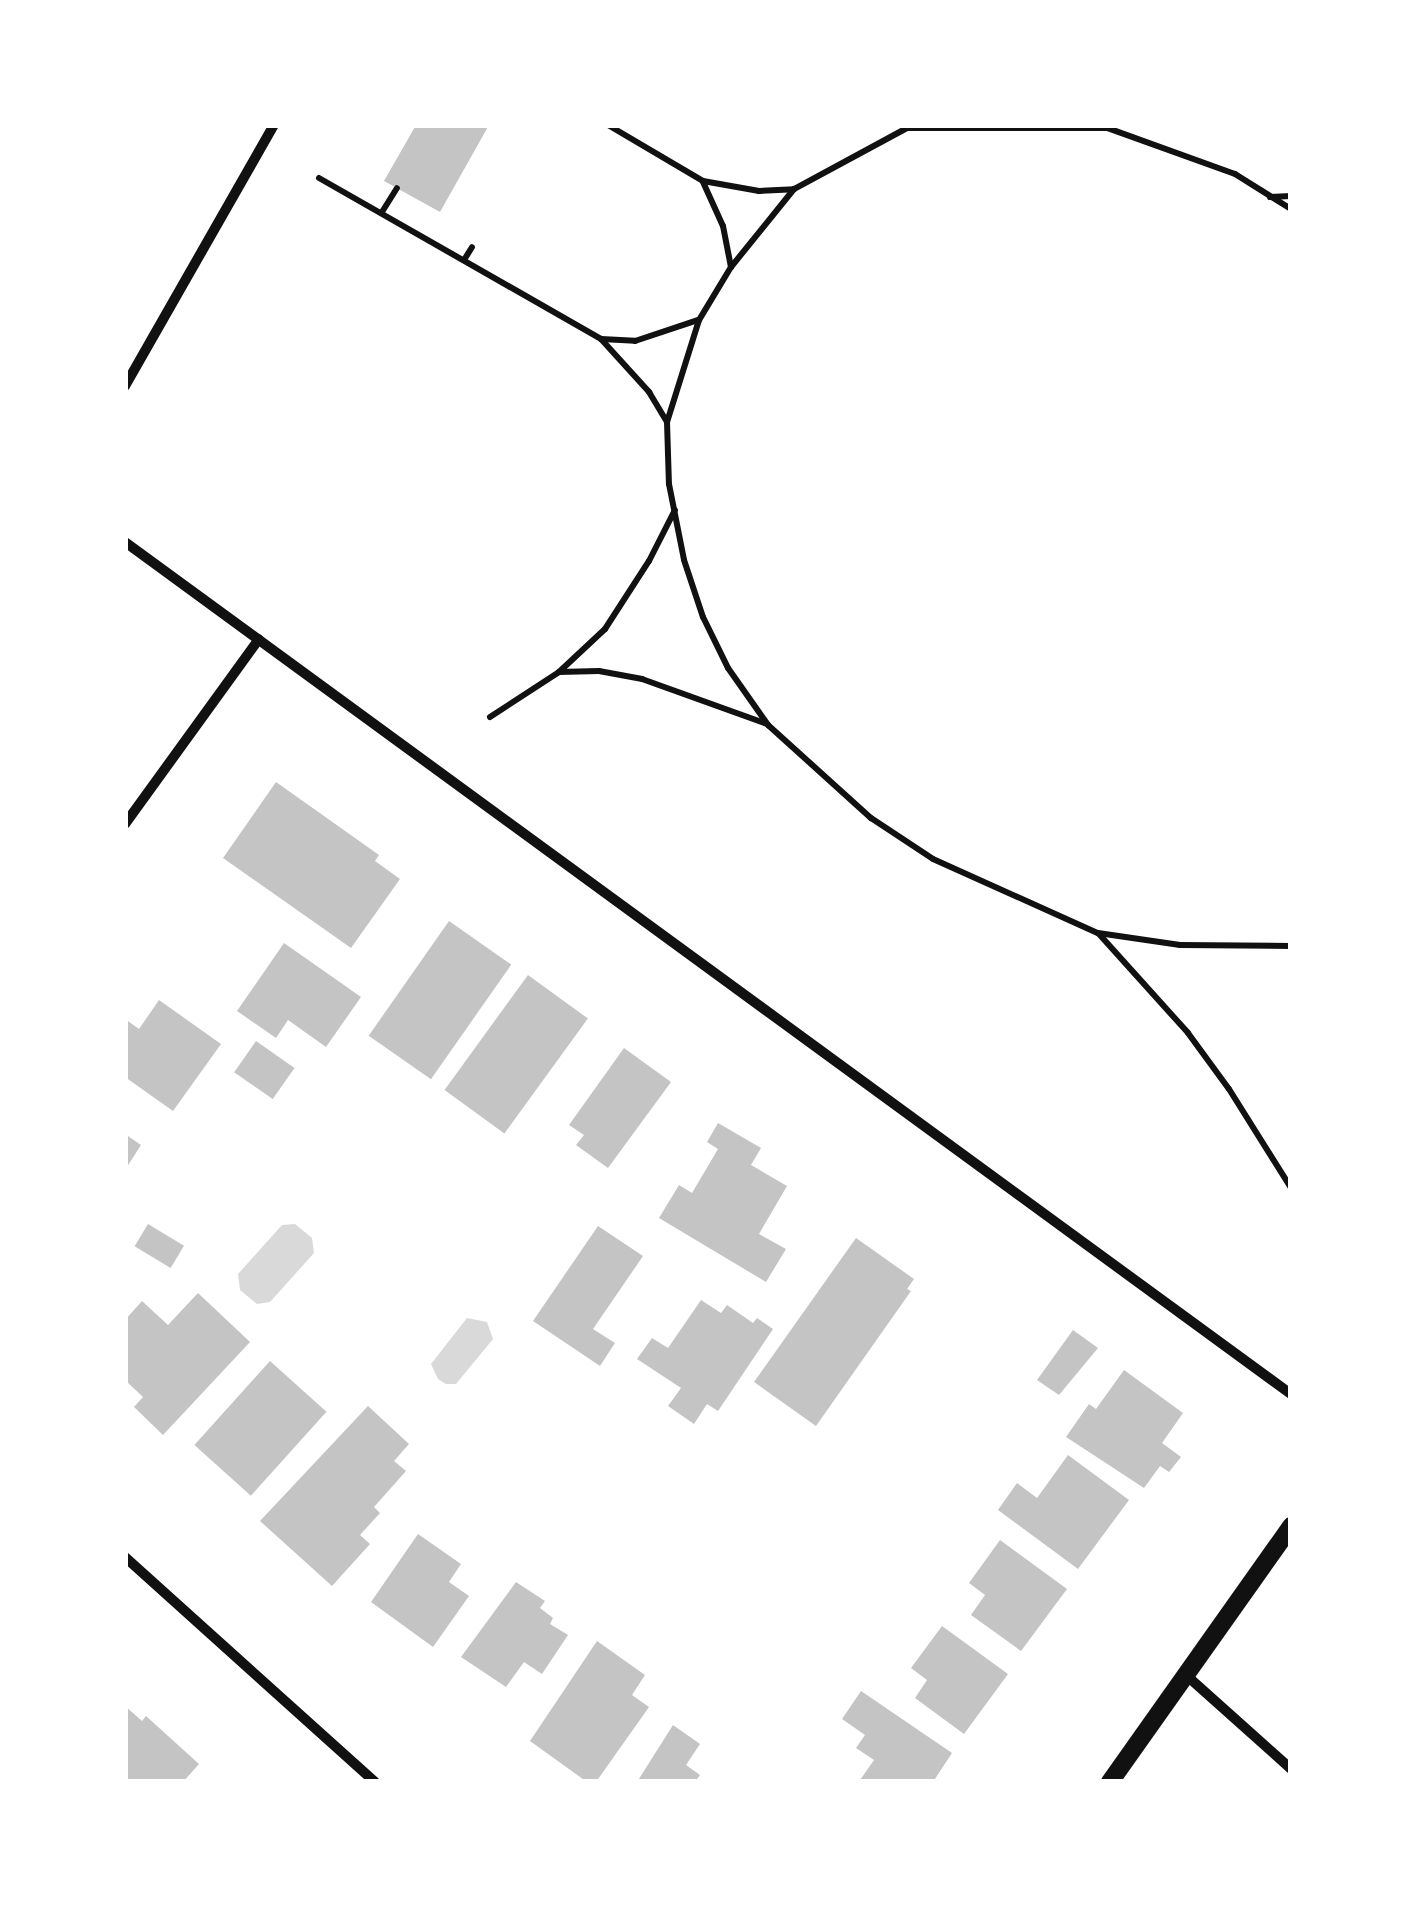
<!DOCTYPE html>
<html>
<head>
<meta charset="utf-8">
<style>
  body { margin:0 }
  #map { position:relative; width:1416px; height:1907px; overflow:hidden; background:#fff; font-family:"Alegreya Sans",sans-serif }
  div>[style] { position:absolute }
  .water>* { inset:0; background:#d9d9d9 }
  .building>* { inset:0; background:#c4c4c4; transform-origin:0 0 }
  .path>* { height:6px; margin:-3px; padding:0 3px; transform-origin:3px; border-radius:3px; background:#111 }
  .minor>* { height:10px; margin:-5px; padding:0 5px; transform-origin:5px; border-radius:5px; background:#111 }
  .tertiary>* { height:18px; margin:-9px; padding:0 9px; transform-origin:9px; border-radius:9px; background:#111 }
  span { translate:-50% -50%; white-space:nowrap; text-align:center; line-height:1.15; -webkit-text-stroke:8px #fff; paint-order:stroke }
  .frame { position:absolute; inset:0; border:128px solid #fff; pointer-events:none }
</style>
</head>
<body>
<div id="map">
  <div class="water">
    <div style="clip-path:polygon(295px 1224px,312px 1238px,314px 1253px,270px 1302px,257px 1304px,240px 1290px,238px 1274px,282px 1225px)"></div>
    <div style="clip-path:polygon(467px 1318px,487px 1322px,493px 1339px,456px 1384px,446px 1384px,438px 1379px,431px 1364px)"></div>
  </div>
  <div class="building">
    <div style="clip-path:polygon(416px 125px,489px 125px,440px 212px,384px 181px)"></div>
    <div style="clip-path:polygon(276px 782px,379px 855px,375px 861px,400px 879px,351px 948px,223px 858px)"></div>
    <div style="left:449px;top:921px;width:76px;height:140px;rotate:35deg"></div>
    <div style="clip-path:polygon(284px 943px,361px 997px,326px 1047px,288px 1020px,276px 1038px,237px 1011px)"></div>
    <div style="left:528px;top:975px;width:74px;height:142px;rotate:36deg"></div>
    <div style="clip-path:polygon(159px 1000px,221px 1044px,173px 1111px,125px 1077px,125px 1019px,139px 1029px)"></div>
    <div style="left:256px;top:1041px;width:47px;height:38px;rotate:35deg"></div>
    <div style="clip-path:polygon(624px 1048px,671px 1082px,608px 1168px,576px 1145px,584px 1135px,569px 1125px)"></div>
    <div style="clip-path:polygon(718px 1123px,761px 1148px,751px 1165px,787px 1186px,759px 1234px,786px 1249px,766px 1282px,659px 1218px,679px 1185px,692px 1193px,718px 1149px,707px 1142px)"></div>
    <div style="clip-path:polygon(125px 1134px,141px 1145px,125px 1170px)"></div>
    <div style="left:148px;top:1224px;width:42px;height:26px;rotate:31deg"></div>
    <div style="clip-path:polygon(598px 1226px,643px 1256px,593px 1329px,615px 1343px,600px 1366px,533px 1321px)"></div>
    <div style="clip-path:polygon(856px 1238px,914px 1279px,907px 1289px,911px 1291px,816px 1426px,754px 1382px)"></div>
    <div style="clip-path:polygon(198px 1293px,250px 1342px,163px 1435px,134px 1407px,143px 1397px,125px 1380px,125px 1320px,142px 1301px,168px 1325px)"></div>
    <div style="clip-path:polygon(701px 1300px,721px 1313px,727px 1305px,753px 1323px,757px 1318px,773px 1329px,718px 1411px,707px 1404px,694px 1424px,668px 1406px,681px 1388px,637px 1359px,652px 1338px,668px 1348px)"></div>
    <div style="clip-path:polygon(1073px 1330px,1098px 1348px,1059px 1395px,1037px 1380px)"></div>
    <div style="left:270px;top:1361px;width:76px;height:113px;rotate:42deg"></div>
    <div style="clip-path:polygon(1124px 1370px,1183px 1413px,1162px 1443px,1181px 1457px,1169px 1472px,1160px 1466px,1144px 1488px,1066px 1437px,1089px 1404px,1096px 1409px)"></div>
    <div style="clip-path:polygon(368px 1406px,409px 1444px,394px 1461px,406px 1471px,374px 1507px,380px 1513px,360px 1535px,370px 1544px,332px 1586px,260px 1521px)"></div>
    <div style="clip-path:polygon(1068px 1455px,1129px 1500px,1078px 1569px,998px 1510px,1017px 1483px,1037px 1498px)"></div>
    <div style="clip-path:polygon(418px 1534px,461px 1564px,449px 1582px,469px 1596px,433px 1647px,371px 1602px)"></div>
    <div style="clip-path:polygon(1000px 1540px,1067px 1589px,1021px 1651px,971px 1615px,985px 1595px,969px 1583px)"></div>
    <div style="clip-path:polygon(516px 1582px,545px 1601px,540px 1608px,553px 1618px,550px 1624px,568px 1635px,542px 1674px,524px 1662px,506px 1687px,461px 1657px)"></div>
    <div style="clip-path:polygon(942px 1626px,1008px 1674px,964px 1734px,915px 1698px,927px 1680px,911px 1668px)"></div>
    <div style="clip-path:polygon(597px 1641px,645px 1675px,632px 1695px,649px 1707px,596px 1782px,587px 1782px,530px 1741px)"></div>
    <div style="clip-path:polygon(861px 1691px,952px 1753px,933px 1782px,860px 1780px,874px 1760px,856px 1748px,865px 1735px,842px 1719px)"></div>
    <div style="clip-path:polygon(125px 1706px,142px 1721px,146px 1716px,199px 1764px,183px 1782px,125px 1782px)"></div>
    <div style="clip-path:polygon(673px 1725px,700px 1744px,686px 1765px,700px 1775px,695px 1782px,637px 1782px)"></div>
  </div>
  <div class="path">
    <div style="left:608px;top:125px;width:110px;rotate:30.5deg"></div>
    <div style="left:703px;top:181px;width:57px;rotate:10.1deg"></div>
    <div style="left:759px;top:191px;width:35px;rotate:-3deg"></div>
    <div style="left:319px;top:178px;width:325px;rotate:29.7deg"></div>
    <div style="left:601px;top:339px;width:72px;rotate:47.8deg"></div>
    <div style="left:649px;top:392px;width:35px;rotate:59deg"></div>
    <div style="left:703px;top:182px;width:48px;rotate:65.6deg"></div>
    <div style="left:723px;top:226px;width:42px;rotate:79deg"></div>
    <div style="left:1270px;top:197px;width:21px;rotate:-3deg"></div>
    <div style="left:1291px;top:209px;width:66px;rotate:-148deg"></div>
    <div style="left:1235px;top:174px;width:136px;rotate:-160.2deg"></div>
    <div style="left:1107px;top:128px;width:200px;rotate:180deg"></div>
    <div style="left:907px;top:128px;width:128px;rotate:151.6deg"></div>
    <div style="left:794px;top:189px;width:100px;rotate:128.9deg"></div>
    <div style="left:731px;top:267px;width:62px;rotate:121.1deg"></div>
    <div style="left:699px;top:320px;width:107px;rotate:107.4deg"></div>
    <div style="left:667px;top:422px;width:62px;rotate:88.2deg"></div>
    <div style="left:669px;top:484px;width:77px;rotate:78.8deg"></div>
    <div style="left:684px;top:560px;width:60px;rotate:71.6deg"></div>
    <div style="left:703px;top:617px;width:57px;rotate:63.9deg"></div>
    <div style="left:728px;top:668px;width:70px;rotate:54.9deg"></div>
    <div style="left:768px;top:725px;width:139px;rotate:42.1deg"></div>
    <div style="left:871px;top:818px;width:74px;rotate:33.5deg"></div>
    <div style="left:933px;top:859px;width:181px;rotate:24.2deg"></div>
    <div style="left:1098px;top:933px;width:83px;rotate:8.3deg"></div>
    <div style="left:1180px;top:945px;width:111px;rotate:0.5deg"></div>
    <div style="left:382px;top:212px;width:28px;rotate:-58deg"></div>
    <div style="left:464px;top:260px;width:15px;rotate:-58deg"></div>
    <div style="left:601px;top:339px;width:34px;rotate:3deg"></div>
    <div style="left:635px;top:341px;width:66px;rotate:-18.4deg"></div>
    <div style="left:559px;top:672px;width:40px;rotate:-1.4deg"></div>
    <div style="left:599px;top:671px;width:44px;rotate:10.5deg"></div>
    <div style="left:642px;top:679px;width:133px;rotate:19.8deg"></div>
    <div style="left:490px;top:717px;width:82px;rotate:-33.1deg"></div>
    <div style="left:559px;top:672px;width:63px;rotate:-43.1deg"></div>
    <div style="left:605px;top:629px;width:81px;rotate:-57.1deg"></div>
    <div style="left:649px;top:561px;width:57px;rotate:-63deg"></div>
    <div style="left:1099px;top:934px;width:133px;rotate:48deg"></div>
    <div style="left:1188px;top:1033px;width:69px;rotate:53.8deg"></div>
    <div style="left:1229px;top:1089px;width:117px;rotate:57.9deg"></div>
  </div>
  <div class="minor">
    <div style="left:125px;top:386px;width:301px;rotate:-60.3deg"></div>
    <div style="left:125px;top:542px;width:1444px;rotate:36.16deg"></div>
    <div style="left:125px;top:824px;width:228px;rotate:-54.1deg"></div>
    <div style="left:125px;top:1557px;width:336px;rotate:42deg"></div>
    <div style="left:1186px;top:1675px;width:141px;rotate:41.8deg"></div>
  </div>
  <div class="tertiary">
    <div style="left:1110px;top:1782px;width:314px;rotate:-54.7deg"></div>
  </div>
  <div class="frame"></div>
</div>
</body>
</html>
